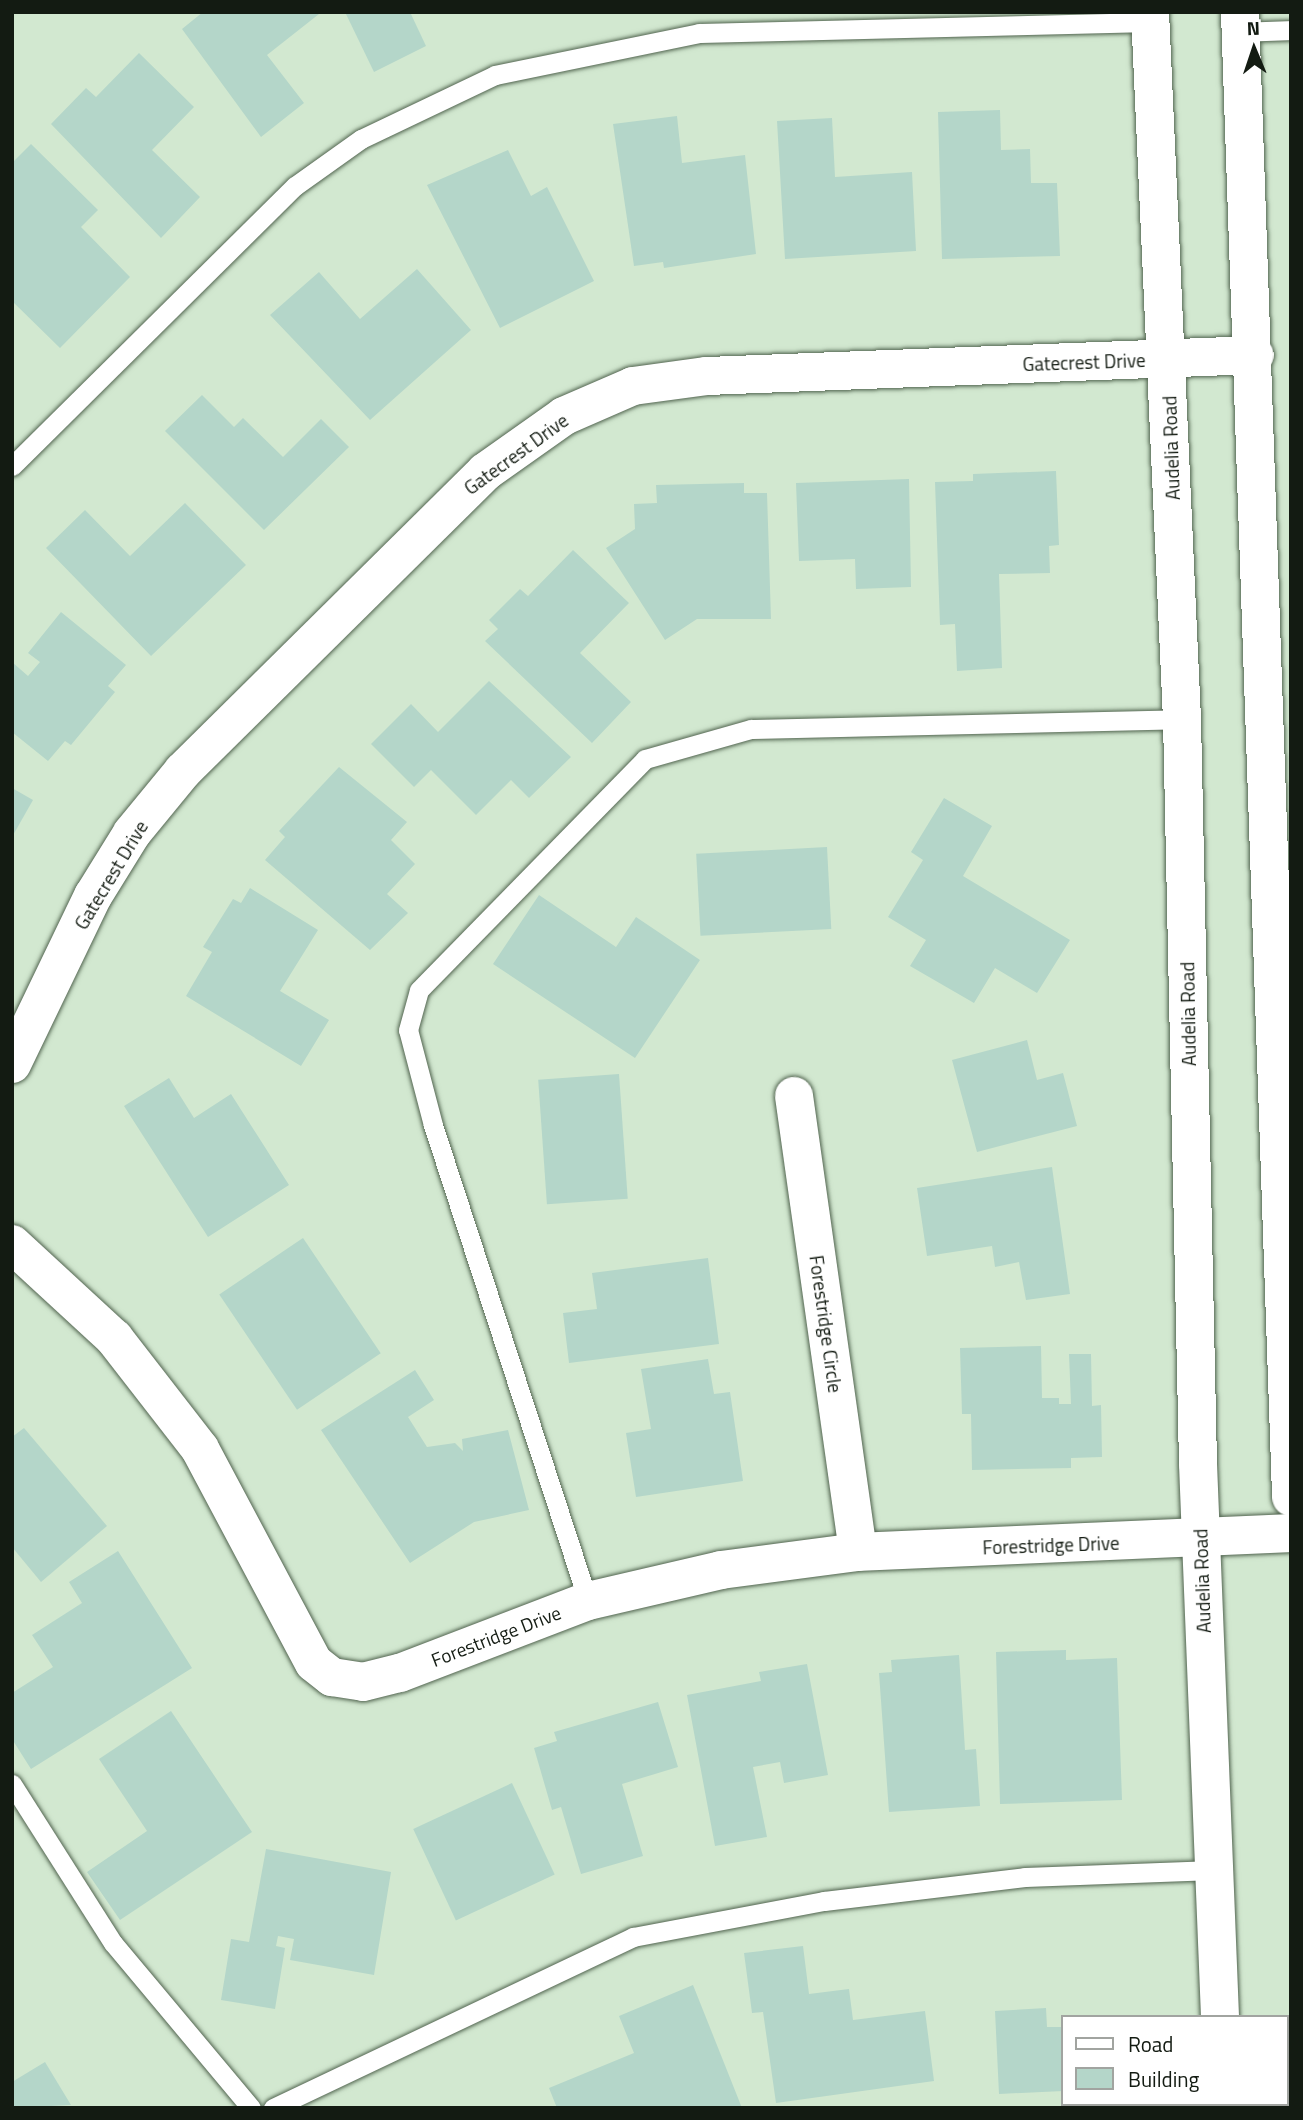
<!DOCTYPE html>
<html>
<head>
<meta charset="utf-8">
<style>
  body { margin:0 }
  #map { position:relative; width:1303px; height:2120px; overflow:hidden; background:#d2e8d0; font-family:"Titillium Web",sans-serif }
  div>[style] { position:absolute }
  .building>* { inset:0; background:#b4d6c9; transform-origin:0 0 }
  .roads { filter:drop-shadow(0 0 2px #51644f) drop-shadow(0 0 2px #51644f) }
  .service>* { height:19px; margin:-9.5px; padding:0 9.5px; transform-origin:9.5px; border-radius:9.5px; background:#fff }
  .minor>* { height:38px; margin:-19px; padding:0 19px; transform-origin:19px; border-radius:19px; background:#fff }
  .secondary>* { height:38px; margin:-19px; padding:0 19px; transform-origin:19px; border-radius:19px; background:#fff }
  span { translate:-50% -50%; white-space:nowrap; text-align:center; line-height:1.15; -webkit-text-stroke:6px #fff; paint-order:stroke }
  .street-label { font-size:19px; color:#131b12 }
  .frame { position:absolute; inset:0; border:14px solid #131b12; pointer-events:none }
  .legend { position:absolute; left:1061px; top:2015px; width:228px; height:91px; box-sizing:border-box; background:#fff; border:2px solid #a1a4a0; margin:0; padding:9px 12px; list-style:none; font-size:21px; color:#131b12 }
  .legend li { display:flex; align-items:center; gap:14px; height:35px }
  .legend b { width:35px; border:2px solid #a1a4a0 }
  .north { position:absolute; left:1219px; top:14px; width:70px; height:70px; -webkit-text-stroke:5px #fff; paint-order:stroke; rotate:358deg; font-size:19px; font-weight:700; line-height:28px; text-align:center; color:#131b12 }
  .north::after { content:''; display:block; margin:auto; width:24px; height:32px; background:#131b12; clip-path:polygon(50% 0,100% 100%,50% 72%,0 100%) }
</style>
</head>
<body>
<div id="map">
  <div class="building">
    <div style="clip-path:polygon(203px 12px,319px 14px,267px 55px,304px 103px,261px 137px,182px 29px)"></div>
    <div style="clip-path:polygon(345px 12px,410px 12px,426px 46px,374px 72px)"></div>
    <div style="clip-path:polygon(139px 53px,194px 107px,152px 150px,200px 197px,161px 238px,51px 124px,86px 88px,96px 97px)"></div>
    <div style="clip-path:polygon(1000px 110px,1001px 150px,1030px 149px,1031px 183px,1057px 183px,1060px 256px,942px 259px,938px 112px)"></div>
    <div style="clip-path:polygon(677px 116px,682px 163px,745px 155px,756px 254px,664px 268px,663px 262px,634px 266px,613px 124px)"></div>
    <div style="clip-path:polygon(832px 118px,835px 177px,912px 172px,916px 251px,785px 259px,777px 121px)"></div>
    <div style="clip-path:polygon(31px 144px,98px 210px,81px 227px,130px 277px,60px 348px,12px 301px,12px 163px)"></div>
    <div style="clip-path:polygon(508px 150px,531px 196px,547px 187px,594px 281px,500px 328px,427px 185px)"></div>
    <div style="clip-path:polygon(417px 269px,471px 330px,370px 420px,270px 315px,319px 272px,360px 319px)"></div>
    <div style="clip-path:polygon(202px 395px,234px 427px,243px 418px,283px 457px,321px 419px,349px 447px,264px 530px,165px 431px)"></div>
    <div style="clip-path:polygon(1056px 471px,1059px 545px,1049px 546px,1050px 573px,999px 574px,1002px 668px,957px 671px,955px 624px,940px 625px,935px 482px,973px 481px,973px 474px)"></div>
    <div style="clip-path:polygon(909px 479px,911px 587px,856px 589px,855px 559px,799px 561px,796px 483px)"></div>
    <div style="clip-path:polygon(744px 483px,744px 493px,767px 493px,771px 619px,697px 619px,665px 640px,606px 548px,635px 529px,634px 504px,657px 503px,656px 485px)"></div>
    <div style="clip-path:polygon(185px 503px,246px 565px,151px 656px,46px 548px,85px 510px,130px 556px)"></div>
    <div style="clip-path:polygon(573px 550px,629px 603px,580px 653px,631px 702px,592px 743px,485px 641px,498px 629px,489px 620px,520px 589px,528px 596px)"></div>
    <div style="clip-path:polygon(61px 612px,126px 665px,108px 686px,115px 692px,71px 745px,65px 741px,48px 761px,12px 732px,12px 662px,28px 676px,40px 662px,28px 653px)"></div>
    <div style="clip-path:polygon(489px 681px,571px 757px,529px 798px,511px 780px,476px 815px,431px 770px,414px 787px,371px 744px,411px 704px,438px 732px)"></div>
    <div style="clip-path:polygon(339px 767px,407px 822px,391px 840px,415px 864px,387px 894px,408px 913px,370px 950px,265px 860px,285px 837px,279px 831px)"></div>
    <div style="clip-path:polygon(12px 788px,33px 800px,12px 837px)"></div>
    <div style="clip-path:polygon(944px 798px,992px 826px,963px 876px,1070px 940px,1037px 993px,995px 968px,974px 1003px,910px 966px,926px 940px,888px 917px,923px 860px,911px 852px)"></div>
    <div style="left:827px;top:847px;width:82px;height:131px;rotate:87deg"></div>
    <div style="clip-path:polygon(250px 888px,318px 930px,280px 991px,329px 1020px,301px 1066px,186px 996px,212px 952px,203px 947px,233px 899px,241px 903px)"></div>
    <div style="clip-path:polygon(539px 895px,616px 947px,636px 917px,700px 960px,635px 1058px,493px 964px)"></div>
    <div style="clip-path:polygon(1027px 1040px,1037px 1080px,1063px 1073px,1077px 1126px,977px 1152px,952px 1060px)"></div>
    <div style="left:619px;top:1074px;width:125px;height:81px;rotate:86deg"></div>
    <div style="clip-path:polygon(169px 1078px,194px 1118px,231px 1094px,289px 1185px,208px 1237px,124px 1106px)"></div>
    <div style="clip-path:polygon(1052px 1167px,1070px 1294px,1026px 1300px,1019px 1262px,995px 1267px,992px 1246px,927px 1256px,917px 1188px)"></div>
    <div style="left:303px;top:1238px;width:139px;height:101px;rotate:56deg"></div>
    <div style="clip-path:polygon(708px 1258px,719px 1344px,569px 1363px,563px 1313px,597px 1309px,592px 1273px)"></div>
    <div style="clip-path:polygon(1041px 1346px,1042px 1398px,1059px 1398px,1059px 1404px,1071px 1404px,1069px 1354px,1091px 1354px,1092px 1406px,1101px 1405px,1102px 1457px,1071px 1458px,1071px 1468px,972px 1470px,971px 1414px,962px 1414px,960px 1348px)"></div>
    <div style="clip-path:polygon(708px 1359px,714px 1394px,730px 1392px,743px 1481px,636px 1497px,626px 1433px,651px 1429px,641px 1369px)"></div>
    <div style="clip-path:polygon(415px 1370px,434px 1400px,408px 1417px,427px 1447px,455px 1443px,463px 1451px,462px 1439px,508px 1430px,529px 1510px,474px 1522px,410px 1563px,321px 1430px)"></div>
    <div style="clip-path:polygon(24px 1428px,107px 1526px,41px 1582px,12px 1547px,12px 1437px)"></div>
    <div style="clip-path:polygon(118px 1551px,192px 1668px,31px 1769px,12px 1739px,12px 1693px,53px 1667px,32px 1635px,82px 1603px,69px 1582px)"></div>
    <div style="clip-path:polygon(1066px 1650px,1066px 1660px,1117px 1658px,1122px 1800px,1000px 1804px,996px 1652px)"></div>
    <div style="clip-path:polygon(959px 1655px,965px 1750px,976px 1749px,980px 1806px,889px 1812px,879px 1673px,892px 1672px,891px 1660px)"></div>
    <div style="clip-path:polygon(807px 1664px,828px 1775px,784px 1783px,780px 1762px,753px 1767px,767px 1837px,715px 1846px,687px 1695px,761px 1681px,759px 1672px)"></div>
    <div style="clip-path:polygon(658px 1702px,678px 1767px,622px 1784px,643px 1856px,581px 1874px,561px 1807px,552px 1810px,534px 1748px,557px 1741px,554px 1732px)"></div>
    <div style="clip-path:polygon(171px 1711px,252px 1832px,120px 1920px,87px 1872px,147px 1831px,99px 1759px)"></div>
    <div style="left:512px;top:1783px;width:101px;height:109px;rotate:65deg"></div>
    <div style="clip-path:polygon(266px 1849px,391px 1872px,374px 1975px,290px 1960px,294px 1939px,278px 1936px,276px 1946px,285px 1948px,275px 2009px,221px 2000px,231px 1939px,249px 1942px)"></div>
    <div style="clip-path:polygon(803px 1946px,809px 1994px,849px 1989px,853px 2020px,925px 2011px,934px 2081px,776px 2103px,763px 2012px,752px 2013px,744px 1953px)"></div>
    <div style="clip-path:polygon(693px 1985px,742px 2108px,557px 2108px,549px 2088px,634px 2053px,619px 2016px)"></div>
    <div style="clip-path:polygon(1046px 2008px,1047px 2027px,1063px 2027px,1063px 2091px,999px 2094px,995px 2011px)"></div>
    <div style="clip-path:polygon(45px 2062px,71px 2105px,12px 2108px,12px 2082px)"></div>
  </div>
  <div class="roads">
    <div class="service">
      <div style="left:1240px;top:32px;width:51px;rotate:-2.2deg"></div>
      <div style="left:12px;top:466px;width:398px;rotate:-44.7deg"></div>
      <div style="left:295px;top:186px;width:81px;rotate:-35.5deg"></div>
      <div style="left:361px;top:139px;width:148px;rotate:-25.5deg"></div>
      <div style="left:495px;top:75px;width:208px;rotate:-11.6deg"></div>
      <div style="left:699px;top:33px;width:452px;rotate:-1.4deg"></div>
      <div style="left:588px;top:1601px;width:501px;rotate:-108.04deg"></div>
      <div style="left:433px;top:1125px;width:98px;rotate:-104.7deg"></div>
      <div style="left:408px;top:1030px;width:41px;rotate:-74.6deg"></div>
      <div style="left:419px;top:990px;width:323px;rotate:-45.6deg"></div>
      <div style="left:645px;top:759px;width:110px;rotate:-15.8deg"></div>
      <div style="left:751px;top:729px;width:431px;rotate:-1.3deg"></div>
      <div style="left:12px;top:1784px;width:188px;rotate:57.6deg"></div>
      <div style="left:113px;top:1943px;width:215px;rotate:50.1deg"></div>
      <div style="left:273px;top:2108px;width:399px;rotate:-25.4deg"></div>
      <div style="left:633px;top:1937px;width:194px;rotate:-10.7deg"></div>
      <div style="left:824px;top:1901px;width:202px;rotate:-6.8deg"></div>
      <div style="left:1025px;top:1877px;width:189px;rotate:-2.1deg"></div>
    </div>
    <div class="minor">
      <div style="left:12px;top:1064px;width:187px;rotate:-64.3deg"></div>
      <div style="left:93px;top:896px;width:74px;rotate:-58.2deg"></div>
      <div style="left:132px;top:833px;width:80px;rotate:-50.6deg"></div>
      <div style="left:183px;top:771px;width:425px;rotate:-44.7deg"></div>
      <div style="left:485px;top:472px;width:97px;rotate:-35.3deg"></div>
      <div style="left:564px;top:416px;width:75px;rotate:-23.5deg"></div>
      <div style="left:633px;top:386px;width:75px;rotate:-7.7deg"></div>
      <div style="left:707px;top:376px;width:548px;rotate:-2.19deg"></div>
      <div style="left:794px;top:1096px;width:460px;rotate:82deg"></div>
      <div style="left:12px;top:1244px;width:139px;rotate:42.7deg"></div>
      <div style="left:114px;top:1338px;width:140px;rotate:52.2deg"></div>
      <div style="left:200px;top:1449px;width:242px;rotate:62deg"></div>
      <div style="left:314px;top:1663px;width:23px;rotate:38deg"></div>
      <div style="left:332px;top:1677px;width:31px;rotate:9deg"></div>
      <div style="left:363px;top:1682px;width:38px;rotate:-14deg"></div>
      <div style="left:400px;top:1673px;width:201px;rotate:-21deg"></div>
      <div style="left:588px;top:1601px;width:137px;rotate:-13.1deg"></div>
      <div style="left:721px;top:1570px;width:138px;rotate:-7.5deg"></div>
      <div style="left:858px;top:1552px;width:433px;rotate:-2.5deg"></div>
    </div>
    <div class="secondary">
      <div style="left:1150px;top:12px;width:708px;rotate:87.41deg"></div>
      <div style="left:1182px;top:719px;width:745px;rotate:88.77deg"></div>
      <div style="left:1198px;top:1464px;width:553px;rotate:87.72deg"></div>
      <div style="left:1240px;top:12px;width:1486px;rotate:88.03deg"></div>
      <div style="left:1224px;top:2104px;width:4px;rotate:90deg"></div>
    </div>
  </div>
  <div class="street-label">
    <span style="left:1084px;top:362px;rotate:-2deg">Gatecrest Drive</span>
    <span style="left:1171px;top:448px;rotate:-92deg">Audelia Road</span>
    <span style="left:516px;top:454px;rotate:-36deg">Gatecrest Drive</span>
    <span style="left:111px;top:875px;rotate:-59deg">Gatecrest Drive</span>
    <span style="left:1188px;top:1014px;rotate:-91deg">Audelia Road</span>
    <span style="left:826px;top:1324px;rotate:82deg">Forestridge Circle</span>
    <span style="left:1051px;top:1545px;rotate:-2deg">Forestridge Drive</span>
    <span style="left:1202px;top:1581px;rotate:-92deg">Audelia Road</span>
    <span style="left:496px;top:1636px;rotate:-21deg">Forestridge Drive</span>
  </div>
  <div class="frame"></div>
  <ul class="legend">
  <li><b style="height:9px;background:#fff"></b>Road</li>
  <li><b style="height:19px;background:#b4d6c9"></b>Building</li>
  </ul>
  <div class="north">N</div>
</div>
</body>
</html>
